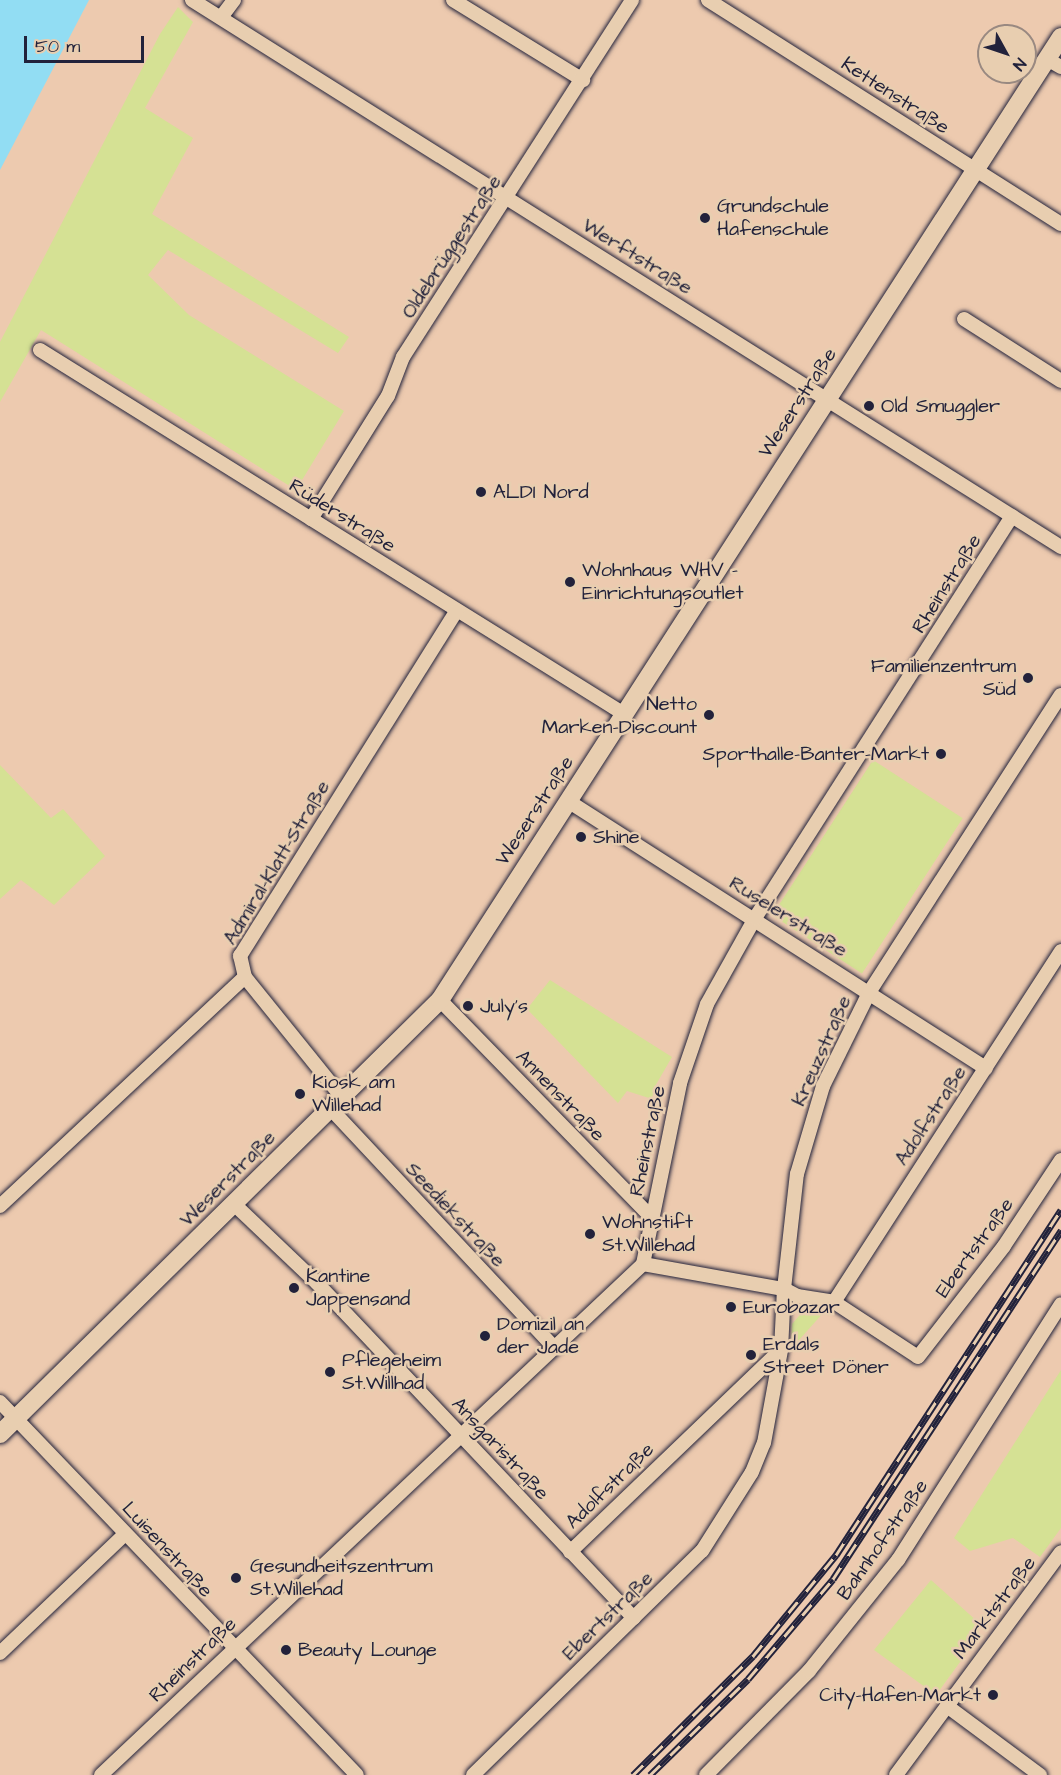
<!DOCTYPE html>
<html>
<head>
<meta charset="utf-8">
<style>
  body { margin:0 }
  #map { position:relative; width:1061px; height:1775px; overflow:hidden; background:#edcaaf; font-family:"Architects Daughter",sans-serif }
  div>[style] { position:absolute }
  .green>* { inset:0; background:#d5e194; transform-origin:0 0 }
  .water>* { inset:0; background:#92ddf3 }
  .roads { filter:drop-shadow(0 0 2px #22223b) drop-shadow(0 0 2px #22223b) }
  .street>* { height:14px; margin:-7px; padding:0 7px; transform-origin:7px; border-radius:7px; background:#e8ceb0 }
  .secondary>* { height:18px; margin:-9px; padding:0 9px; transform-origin:9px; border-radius:9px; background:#e8ceb0 }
  .rail>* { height:7px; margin-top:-3.5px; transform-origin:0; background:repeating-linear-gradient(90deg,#e8ceb0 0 14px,#22223b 0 28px); box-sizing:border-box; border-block:2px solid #22223b }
  .dots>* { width:16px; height:16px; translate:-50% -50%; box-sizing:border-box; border:3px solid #e8ceb0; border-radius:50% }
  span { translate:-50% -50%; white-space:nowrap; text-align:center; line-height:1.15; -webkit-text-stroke:5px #e8ceb0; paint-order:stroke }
  .street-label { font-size:20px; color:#22223b }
  .poi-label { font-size:20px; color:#22223b }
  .left { translate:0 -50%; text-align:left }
  .right { translate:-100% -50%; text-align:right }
  .north { position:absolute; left:977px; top:24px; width:60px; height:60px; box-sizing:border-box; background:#e8ceb0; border:2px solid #998981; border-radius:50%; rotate:130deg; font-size:16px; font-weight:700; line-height:24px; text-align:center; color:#22223b }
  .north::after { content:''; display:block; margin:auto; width:21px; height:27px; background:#22223b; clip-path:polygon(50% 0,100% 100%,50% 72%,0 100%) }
  .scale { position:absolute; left:24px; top:36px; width:120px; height:27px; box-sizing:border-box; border:3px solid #22223b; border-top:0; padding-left:8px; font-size:18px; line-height:21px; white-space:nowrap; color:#22223b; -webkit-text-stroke:4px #e8ceb0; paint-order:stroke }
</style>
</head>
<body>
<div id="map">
  <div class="green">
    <div style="clip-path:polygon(178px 7px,193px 22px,145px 108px,193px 138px,152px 214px,349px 337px,338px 353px,168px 250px,148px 275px,189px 315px,344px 411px,296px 490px,41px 330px,0 402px,0 342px,160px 34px)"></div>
    <div style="left:873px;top:760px;width:107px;height:185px;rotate:33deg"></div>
    <div style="clip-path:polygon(0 765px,51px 818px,63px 809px,105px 856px,54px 905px,21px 880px,0 899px)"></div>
    <div style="clip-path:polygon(550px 980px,672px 1057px,654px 1088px,652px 1099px,627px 1091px,618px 1103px,527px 1009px)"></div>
    <div style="clip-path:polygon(805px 1309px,824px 1312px,791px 1349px,792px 1324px)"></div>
    <div style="clip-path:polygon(1061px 1370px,1061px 1528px,1040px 1557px,1013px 1538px,970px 1551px,954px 1538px)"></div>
    <div style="clip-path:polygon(931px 1580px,978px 1622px,979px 1636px,936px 1695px,874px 1650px)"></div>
  </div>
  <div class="water">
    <div style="clip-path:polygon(0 0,89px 0,0 170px)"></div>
  </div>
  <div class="roads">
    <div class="street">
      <div style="left:192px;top:0;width:1027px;rotate:32.19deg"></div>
      <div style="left:453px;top:0;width:153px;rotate:31.6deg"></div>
      <div style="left:708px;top:0;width:418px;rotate:32.4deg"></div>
      <div style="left:222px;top:16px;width:20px;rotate:-53deg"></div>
      <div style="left:1047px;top:59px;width:16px;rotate:30deg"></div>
      <div style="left:964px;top:319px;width:115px;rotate:32.6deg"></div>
      <div style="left:40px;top:350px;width:688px;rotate:31.93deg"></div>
      <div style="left:311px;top:519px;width:145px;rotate:-58deg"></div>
      <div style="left:388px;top:396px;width:42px;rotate:-69deg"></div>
      <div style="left:403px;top:357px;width:424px;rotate:-57.3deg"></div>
      <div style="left:568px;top:801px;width:496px;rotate:32.6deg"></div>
      <div style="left:245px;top:977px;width:154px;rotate:51.1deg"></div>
      <div style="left:440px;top:1000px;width:304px;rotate:45.8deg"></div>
      <div style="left:330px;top:1108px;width:326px;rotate:46.9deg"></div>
      <div style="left:235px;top:1205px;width:113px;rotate:43.6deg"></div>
      <div style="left:317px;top:1283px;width:461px;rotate:46.6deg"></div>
      <div style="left:0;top:1206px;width:335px;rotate:-43.1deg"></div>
      <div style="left:245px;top:977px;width:22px;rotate:-103deg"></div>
      <div style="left:240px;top:956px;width:408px;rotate:-57.9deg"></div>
      <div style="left:643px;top:1264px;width:143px;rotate:10.1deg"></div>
      <div style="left:784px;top:1289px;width:15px;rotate:28deg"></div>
      <div style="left:797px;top:1296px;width:37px;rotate:9deg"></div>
      <div style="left:834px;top:1302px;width:100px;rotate:33.2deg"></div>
      <div style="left:918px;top:1357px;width:140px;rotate:-52.2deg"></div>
      <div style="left:1004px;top:1246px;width:103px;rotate:-56.5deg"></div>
      <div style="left:834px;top:1302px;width:418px;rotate:-57.1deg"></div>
      <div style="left:0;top:1402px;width:516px;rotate:46.26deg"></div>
      <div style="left:570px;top:1552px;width:292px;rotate:-43.8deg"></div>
      <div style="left:0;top:1653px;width:173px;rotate:-43.6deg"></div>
      <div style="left:947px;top:1706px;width:116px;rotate:36.6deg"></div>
      <div style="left:101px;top:1775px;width:745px;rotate:-43.31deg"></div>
      <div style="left:643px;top:1264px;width:185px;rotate:-78.4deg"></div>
      <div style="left:680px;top:1083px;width:83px;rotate:-71.1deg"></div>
      <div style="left:707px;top:1004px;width:98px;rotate:-60.8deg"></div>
      <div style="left:755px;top:918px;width:477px;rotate:-57.4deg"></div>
      <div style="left:473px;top:1775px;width:320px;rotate:-44.4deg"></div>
      <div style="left:702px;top:1551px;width:93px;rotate:-57.7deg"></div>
      <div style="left:752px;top:1472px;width:31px;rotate:-68deg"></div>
      <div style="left:764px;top:1443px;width:95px;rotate:-79.6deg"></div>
      <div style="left:781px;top:1350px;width:61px;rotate:-87.2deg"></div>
      <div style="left:784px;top:1289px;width:116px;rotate:-83.6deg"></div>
      <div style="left:797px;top:1174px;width:92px;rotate:-73.5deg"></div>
      <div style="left:823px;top:1086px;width:106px;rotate:-63.7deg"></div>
      <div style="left:870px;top:991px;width:352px;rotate:-57.2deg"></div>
      <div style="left:706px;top:1775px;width:146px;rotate:-45.3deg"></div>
      <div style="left:809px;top:1671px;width:142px;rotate:-51.3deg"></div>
      <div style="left:898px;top:1560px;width:303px;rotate:-57.5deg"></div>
      <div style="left:896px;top:1775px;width:277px;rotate:-53.5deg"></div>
    </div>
    <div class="secondary">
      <div style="left:0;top:1434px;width:618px;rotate:-44.61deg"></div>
      <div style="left:440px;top:1000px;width:1146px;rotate:-57.18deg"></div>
    </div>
  </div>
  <div class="rail">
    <div style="left:633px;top:1775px;width:169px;rotate:-44.8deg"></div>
    <div style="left:753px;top:1656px;width:131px;rotate:-50.6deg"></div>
    <div style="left:836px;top:1555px;width:412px;rotate:-56.9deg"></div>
    <div style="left:650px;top:1775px;width:137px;rotate:-44.4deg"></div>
    <div style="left:748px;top:1679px;width:131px;rotate:-49.6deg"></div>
    <div style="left:833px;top:1579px;width:417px;rotate:-56.8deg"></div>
  </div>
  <div class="dots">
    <div style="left:705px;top:218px;background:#22223b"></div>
    <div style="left:869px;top:406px;background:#22223b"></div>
    <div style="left:481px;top:492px;background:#22223b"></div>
    <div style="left:570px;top:582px;background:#22223b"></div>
    <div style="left:1028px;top:678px;background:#22223b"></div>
    <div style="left:709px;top:715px;background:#22223b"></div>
    <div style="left:941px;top:754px;background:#22223b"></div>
    <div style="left:581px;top:837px;background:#22223b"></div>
    <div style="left:468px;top:1006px;background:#22223b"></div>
    <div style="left:300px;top:1094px;background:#22223b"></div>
    <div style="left:590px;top:1234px;background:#22223b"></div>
    <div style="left:294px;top:1288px;background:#22223b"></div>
    <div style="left:731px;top:1307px;background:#22223b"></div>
    <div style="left:485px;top:1336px;background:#22223b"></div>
    <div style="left:751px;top:1355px;background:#22223b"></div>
    <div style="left:330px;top:1372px;background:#22223b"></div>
    <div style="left:236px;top:1578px;background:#22223b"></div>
    <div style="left:286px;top:1650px;background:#22223b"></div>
    <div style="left:993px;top:1695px;background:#22223b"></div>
  </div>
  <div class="street-label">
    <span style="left:895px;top:96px;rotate:33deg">Kettenstraße</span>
    <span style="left:452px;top:247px;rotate:-57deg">Oldebrüggestraße</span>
    <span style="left:637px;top:257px;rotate:32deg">Werftstraße</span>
    <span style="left:798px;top:403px;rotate:-57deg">Weserstraße</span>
    <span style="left:342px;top:516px;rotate:32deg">Rüderstraße</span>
    <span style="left:947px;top:584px;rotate:-58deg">Rheinstraße</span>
    <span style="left:535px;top:811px;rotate:-57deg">Weserstraße</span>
    <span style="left:277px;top:863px;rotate:-59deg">Admiral-Klatt-Straße</span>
    <span style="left:788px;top:917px;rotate:32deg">Ruselerstraße</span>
    <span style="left:822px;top:1051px;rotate:-66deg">Kreuzstraße</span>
    <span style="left:560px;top:1096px;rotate:46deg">Annenstraße</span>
    <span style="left:931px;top:1116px;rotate:-57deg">Adolfstraße</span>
    <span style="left:648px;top:1141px;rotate:-78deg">Rheinstraße</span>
    <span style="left:228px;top:1179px;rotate:-45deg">Weserstraße</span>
    <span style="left:455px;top:1215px;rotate:47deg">Seediekstraße</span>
    <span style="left:975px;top:1248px;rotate:-54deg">Ebertstraße</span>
    <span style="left:500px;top:1449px;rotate:47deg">Ansgaristraße</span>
    <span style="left:610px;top:1486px;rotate:-44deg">Adolfstraße</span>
    <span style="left:883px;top:1540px;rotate:-55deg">Bahnhofstraße</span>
    <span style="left:167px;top:1550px;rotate:47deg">Luisenstraße</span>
    <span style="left:995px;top:1608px;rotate:-53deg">Marktstraße</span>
    <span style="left:608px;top:1616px;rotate:-44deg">Ebertstraße</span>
    <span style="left:193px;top:1660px;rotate:-44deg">Rheinstraße</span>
  </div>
  <div class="poi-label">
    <span class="left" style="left:717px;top:218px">Grundschule<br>Hafenschule</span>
    <span class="left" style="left:881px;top:406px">Old Smuggler</span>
    <span class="left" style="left:493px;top:492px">ALDI Nord</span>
    <span class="left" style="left:582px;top:582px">Wohnhaus WHV -<br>Einrichtungsoutlet</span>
    <span class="right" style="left:1016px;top:678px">Familienzentrum<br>Süd</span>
    <span class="right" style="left:697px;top:716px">Netto<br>Marken-Discount</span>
    <span class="right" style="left:929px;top:754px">Sporthalle-Banter-Markt</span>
    <span class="left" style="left:593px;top:837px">Shine</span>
    <span class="left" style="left:480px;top:1006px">July's</span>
    <span class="left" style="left:312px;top:1094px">Kiosk am<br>Willehad</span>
    <span class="left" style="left:602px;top:1234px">Wohnstift<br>St.Willehad</span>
    <span class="left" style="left:306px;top:1288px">Kantine<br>Jappensand</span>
    <span class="left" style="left:743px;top:1307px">Eurobazar</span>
    <span class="left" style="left:497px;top:1336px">Domizil an<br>der Jade</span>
    <span class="left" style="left:763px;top:1356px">Erdals<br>Street Döner</span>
    <span class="left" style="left:342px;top:1372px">Pflegeheim<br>St.Willhad</span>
    <span class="left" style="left:250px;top:1578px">Gesundheitszentrum<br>St.Willehad</span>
    <span class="left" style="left:298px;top:1650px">Beauty Lounge</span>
    <span class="right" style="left:981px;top:1695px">City-Hafen-Markt</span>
  </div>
  <div class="north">N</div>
  <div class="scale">50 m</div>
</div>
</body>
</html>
